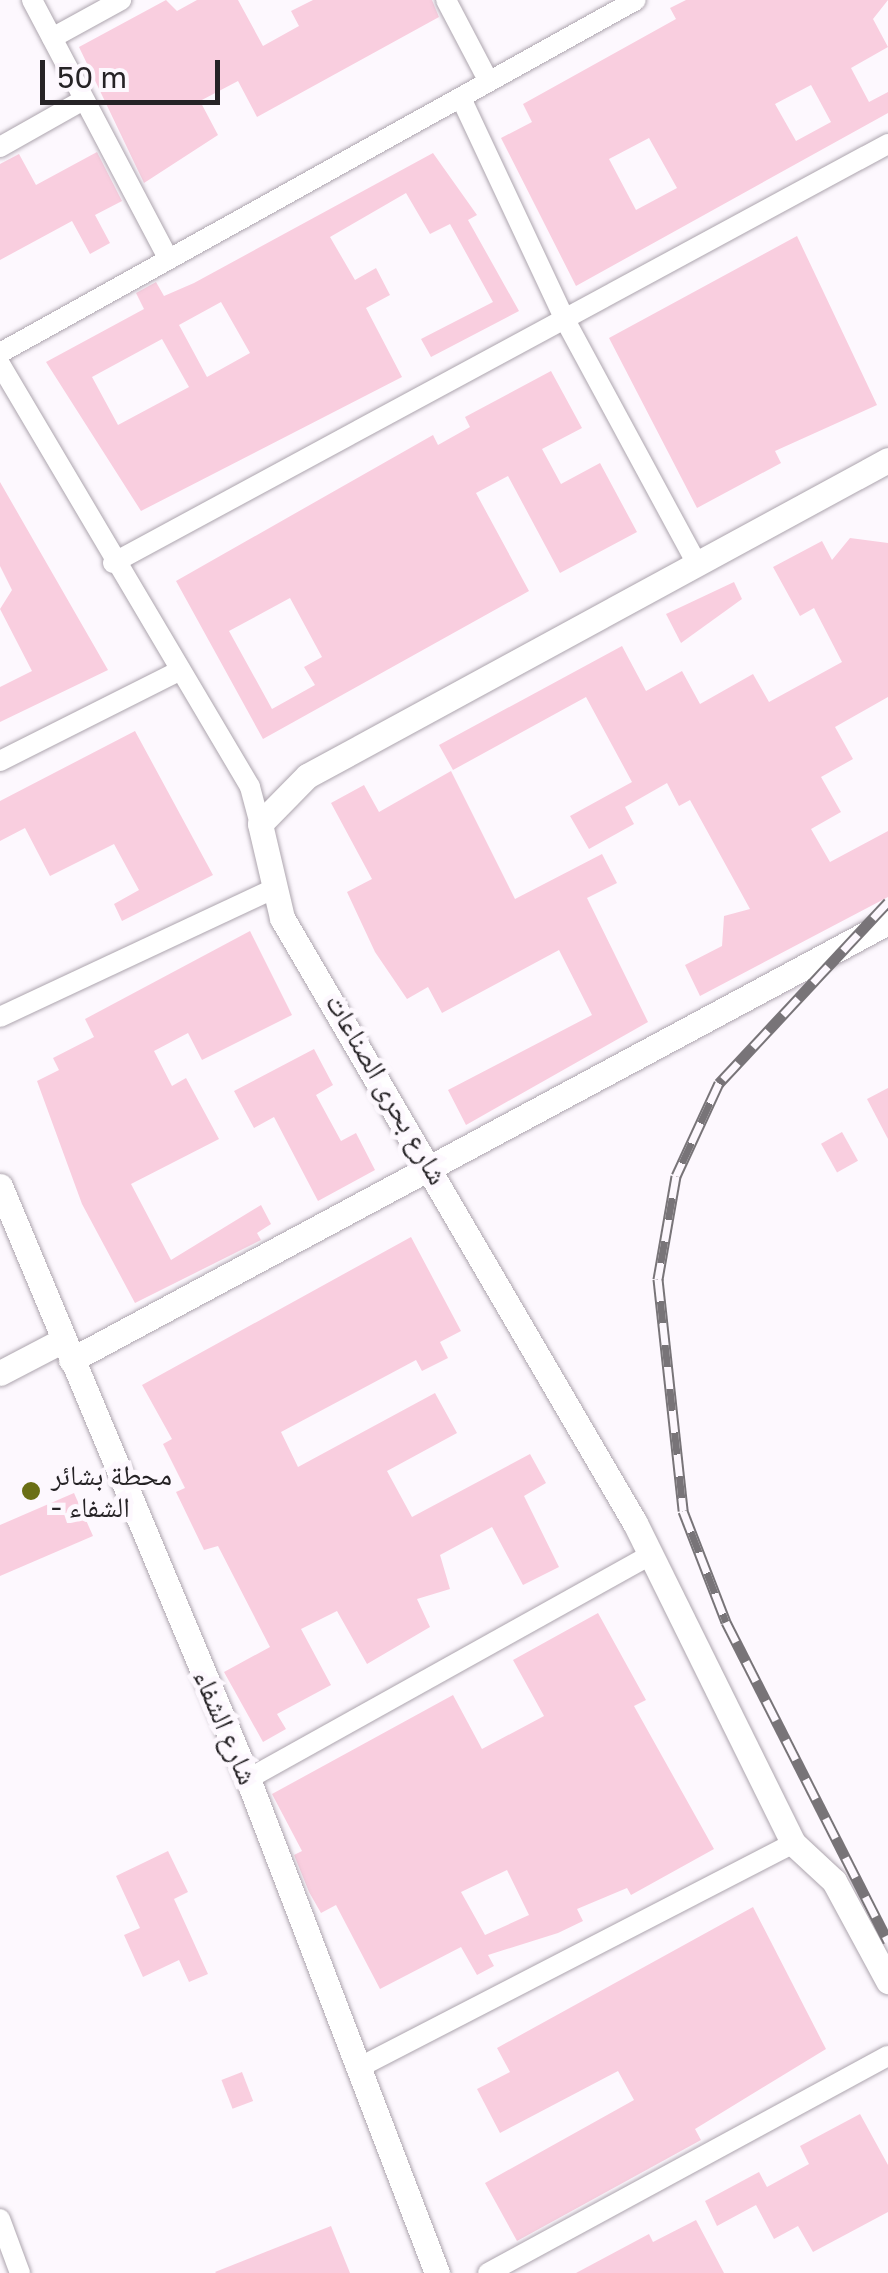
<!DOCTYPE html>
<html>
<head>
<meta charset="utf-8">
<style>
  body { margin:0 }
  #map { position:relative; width:888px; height:2273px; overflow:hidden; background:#fdf8fe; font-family:"Golos Text","Noto Naskh Arabic",sans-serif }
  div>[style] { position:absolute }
  .building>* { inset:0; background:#f9cedf; transform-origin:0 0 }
  .roads { filter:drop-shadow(0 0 2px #ada5ae) drop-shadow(0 0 2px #ada5ae) }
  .minor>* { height:20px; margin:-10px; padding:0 10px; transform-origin:10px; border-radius:10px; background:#fff }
  .tertiary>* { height:25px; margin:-12.5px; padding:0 12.5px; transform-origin:12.5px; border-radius:12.5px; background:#fff }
  .rail>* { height:11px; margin-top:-5.5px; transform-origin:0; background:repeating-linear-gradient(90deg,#fdf8fe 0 22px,#787478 0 44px); box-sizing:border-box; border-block:2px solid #787478 }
  .dots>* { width:28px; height:28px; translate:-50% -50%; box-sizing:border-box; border:5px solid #fdf8fe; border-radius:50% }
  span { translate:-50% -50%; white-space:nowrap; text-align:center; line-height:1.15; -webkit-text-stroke:10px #fdf8fe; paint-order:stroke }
  .street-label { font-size:28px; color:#262326 }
  .poi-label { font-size:28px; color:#262326 }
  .left { translate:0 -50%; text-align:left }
  .scale { position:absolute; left:40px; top:60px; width:180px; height:45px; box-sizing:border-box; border:5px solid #262326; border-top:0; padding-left:12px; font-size:30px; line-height:35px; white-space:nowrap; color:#262326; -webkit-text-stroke:8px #fdf8fe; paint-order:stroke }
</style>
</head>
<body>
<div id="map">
  <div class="building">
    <div style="clip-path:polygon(166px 0,177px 11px,197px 0,238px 0,263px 46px,299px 26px,291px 11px,313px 0,432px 0,439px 17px,257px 117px,238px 81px,200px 101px,218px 135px,144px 183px,79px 47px)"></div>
    <div style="clip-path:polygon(evenodd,686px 0,888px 0,873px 19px,888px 47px,851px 68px,869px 102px,888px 92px,888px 113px,576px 286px,501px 138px,532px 122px,523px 104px,676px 19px,670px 8px,686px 0,811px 85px,831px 122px,796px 141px,775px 104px,811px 85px,686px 0,649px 138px,677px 188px,636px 210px,609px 159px,649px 138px)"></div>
    <div style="clip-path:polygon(97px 152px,122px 201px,95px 215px,110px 243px,90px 254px,72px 221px,0 260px,0 164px,19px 154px,36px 185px)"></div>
    <div style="clip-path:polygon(evenodd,433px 153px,477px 215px,468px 220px,519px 311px,431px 357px,421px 339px,493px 302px,450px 224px,430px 234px,406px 193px,330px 237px,355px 280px,376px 268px,390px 295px,366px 308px,402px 377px,141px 511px,46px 362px,144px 309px,136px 293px,156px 282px,164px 296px,194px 283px,433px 153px,221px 302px,250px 353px,207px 377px,179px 325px,221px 302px,433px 153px,162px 339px,189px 387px,118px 425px,92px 377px,162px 339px)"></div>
    <div style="clip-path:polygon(797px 236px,877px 405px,775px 451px,781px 463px,697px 508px,609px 338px)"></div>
    <div style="clip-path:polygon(evenodd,551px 371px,582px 428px,542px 449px,561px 484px,600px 463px,637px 532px,560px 573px,508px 476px,476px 493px,529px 591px,263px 739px,176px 581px,433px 435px,438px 445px,470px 427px,465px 417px,551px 371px,290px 598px,322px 657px,304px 667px,315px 685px,272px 709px,229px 631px,290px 598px)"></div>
    <div style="clip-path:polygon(0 482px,108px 670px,0 722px,0 687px,32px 671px,0 609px,12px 590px,0 566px)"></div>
    <div style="clip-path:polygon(850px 538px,888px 543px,888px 697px,835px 727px,853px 759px,821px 777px,841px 812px,811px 829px,830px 862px,888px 831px,888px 897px,700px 996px,685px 965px,722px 946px,724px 916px,750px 909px,690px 800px,679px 806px,667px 783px,625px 807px,634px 824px,589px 849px,570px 816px,632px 782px,586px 697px,453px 770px,439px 745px,622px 646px,646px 691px,682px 671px,700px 704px,753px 674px,769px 702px,842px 662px,814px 608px,800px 616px,773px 567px,822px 541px,832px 560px)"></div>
    <div style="clip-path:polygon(734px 582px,742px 599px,681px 643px,666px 614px)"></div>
    <div style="clip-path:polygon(135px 731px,213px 875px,122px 921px,114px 904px,139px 890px,114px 844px,50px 876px,25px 828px,0 841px,0 801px)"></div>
    <div style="clip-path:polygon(451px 771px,515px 899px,602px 854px,617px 883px,587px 898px,648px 1022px,466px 1125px,448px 1090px,592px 1015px,559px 950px,442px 1013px,428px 987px,407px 999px,375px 952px,347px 892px,372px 879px,331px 803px,364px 785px,379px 812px)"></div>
    <div style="clip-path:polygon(250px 931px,292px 1015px,202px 1060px,188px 1033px,154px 1051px,172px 1086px,186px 1078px,219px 1139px,131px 1184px,171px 1260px,261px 1205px,271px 1224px,257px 1233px,261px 1240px,135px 1303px,82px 1204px,37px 1081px,59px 1070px,53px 1058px,94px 1037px,85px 1019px)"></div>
    <div style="clip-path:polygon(314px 1049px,333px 1085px,316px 1095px,341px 1141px,356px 1133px,375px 1170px,318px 1201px,274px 1117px,254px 1128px,234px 1091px)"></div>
    <div style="clip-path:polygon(888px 1088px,888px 1139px,867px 1099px)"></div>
    <div style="left:842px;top:1132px;width:33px;height:24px;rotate:61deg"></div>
    <div style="clip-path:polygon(411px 1237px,461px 1331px,440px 1342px,448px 1358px,422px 1371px,416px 1360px,281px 1432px,298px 1467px,435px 1393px,457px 1433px,387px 1471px,412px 1517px,530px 1454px,546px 1483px,524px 1496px,559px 1567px,523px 1585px,492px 1527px,440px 1555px,450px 1589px,417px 1599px,430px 1627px,367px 1664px,337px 1611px,301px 1629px,331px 1685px,277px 1714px,286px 1729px,263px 1742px,224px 1672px,270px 1647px,218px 1546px,204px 1550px,176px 1492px,185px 1488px,163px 1444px,172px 1439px,142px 1385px)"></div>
    <div style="clip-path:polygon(74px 1493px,93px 1536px,0 1576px,0 1525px)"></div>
    <div style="clip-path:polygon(evenodd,598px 1613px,646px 1700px,634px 1706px,714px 1849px,631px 1895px,627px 1888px,577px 1909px,583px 1921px,558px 1933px,488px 1955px,494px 1966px,477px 1975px,461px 1947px,380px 1989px,336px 1905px,321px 1913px,309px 1892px,294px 1855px,302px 1851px,272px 1794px,453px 1695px,482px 1749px,544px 1716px,513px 1660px,598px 1613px,507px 1870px,529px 1915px,485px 1935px,461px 1892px,507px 1870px)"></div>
    <div style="clip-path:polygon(168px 1851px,188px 1892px,174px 1899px,208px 1974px,189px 1982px,179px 1960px,143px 1977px,124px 1935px,140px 1928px,116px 1876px)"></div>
    <div style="clip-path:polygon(753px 1907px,826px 2049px,695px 2129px,701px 2140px,517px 2241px,485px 2183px,634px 2100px,618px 2071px,500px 2133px,477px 2089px,510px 2072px,497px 2048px)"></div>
    <div style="left:242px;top:2072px;width:31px;height:22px;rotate:69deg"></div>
    <div style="clip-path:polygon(860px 2114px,888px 2165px,888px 2212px,813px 2252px,798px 2226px,774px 2239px,756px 2205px,717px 2226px,705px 2201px,759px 2172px,767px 2187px,809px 2164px,800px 2146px)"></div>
    <div style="clip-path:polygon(696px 2220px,724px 2273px,576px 2273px,649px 2234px,653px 2242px)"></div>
    <div style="clip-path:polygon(331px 2226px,350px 2273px,216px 2273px,215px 2272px)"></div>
  </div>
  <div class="roads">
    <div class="minor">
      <div style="left:32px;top:0;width:292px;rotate:62.2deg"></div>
      <div style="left:446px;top:0;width:90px;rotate:62.3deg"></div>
      <div style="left:52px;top:38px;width:79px;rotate:-28.8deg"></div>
      <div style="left:461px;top:98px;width:243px;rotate:64.9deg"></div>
      <div style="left:564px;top:318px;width:280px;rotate:61.6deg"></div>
      <div style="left:0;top:147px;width:92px;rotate:-29.4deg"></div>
      <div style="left:0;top:353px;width:727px;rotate:-29.03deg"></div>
      <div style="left:0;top:364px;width:491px;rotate:59.4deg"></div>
      <div style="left:250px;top:787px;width:38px;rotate:75deg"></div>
      <div style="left:113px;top:563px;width:881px;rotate:-28.4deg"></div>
      <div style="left:0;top:761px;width:200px;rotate:-26.7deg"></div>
      <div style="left:0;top:1017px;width:297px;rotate:-25.1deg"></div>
      <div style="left:248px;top:1779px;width:454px;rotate:-29.1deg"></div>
      <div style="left:358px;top:2068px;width:490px;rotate:-27.3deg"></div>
      <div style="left:0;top:2219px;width:58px;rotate:69.7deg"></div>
      <div style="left:488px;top:2273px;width:455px;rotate:-28.5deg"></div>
    </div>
    <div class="tertiary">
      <div style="left:888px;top:460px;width:661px;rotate:151.46deg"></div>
      <div style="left:307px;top:776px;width:67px;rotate:134.4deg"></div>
      <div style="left:260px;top:824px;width:97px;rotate:76.8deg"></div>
      <div style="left:282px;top:918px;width:700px;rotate:59.74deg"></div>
      <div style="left:635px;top:1523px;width:357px;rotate:63.7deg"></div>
      <div style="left:793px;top:1843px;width:56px;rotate:42.8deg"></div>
      <div style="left:834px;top:1881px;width:114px;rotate:61.6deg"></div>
      <div style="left:0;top:1186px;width:643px;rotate:67.3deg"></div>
      <div style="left:248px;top:1779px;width:529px;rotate:69.06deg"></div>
      <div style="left:71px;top:1360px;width:927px;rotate:-28.2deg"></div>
      <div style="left:0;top:1373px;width:71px;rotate:-27.6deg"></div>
    </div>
  </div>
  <div class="rail">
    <div style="left:888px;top:902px;width:248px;rotate:133deg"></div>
    <div style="left:719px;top:1083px;width:102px;rotate:114.8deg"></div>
    <div style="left:676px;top:1176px;width:105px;rotate:99.9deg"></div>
    <div style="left:658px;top:1279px;width:233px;rotate:83.8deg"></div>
    <div style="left:683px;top:1511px;width:119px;rotate:68.8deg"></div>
    <div style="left:726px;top:1622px;width:358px;rotate:63.1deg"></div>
  </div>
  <div class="dots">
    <div style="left:31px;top:1491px;background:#6b6f15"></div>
  </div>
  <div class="street-label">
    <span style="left:387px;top:1089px;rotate:60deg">شارع بحرى الصناعات</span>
    <span style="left:226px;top:1727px;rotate:67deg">شارع الشفاء</span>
  </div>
  <div class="poi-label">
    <span class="left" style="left:51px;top:1491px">محطة بشائر<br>- الشفاء</span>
  </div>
  <div class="scale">50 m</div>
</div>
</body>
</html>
